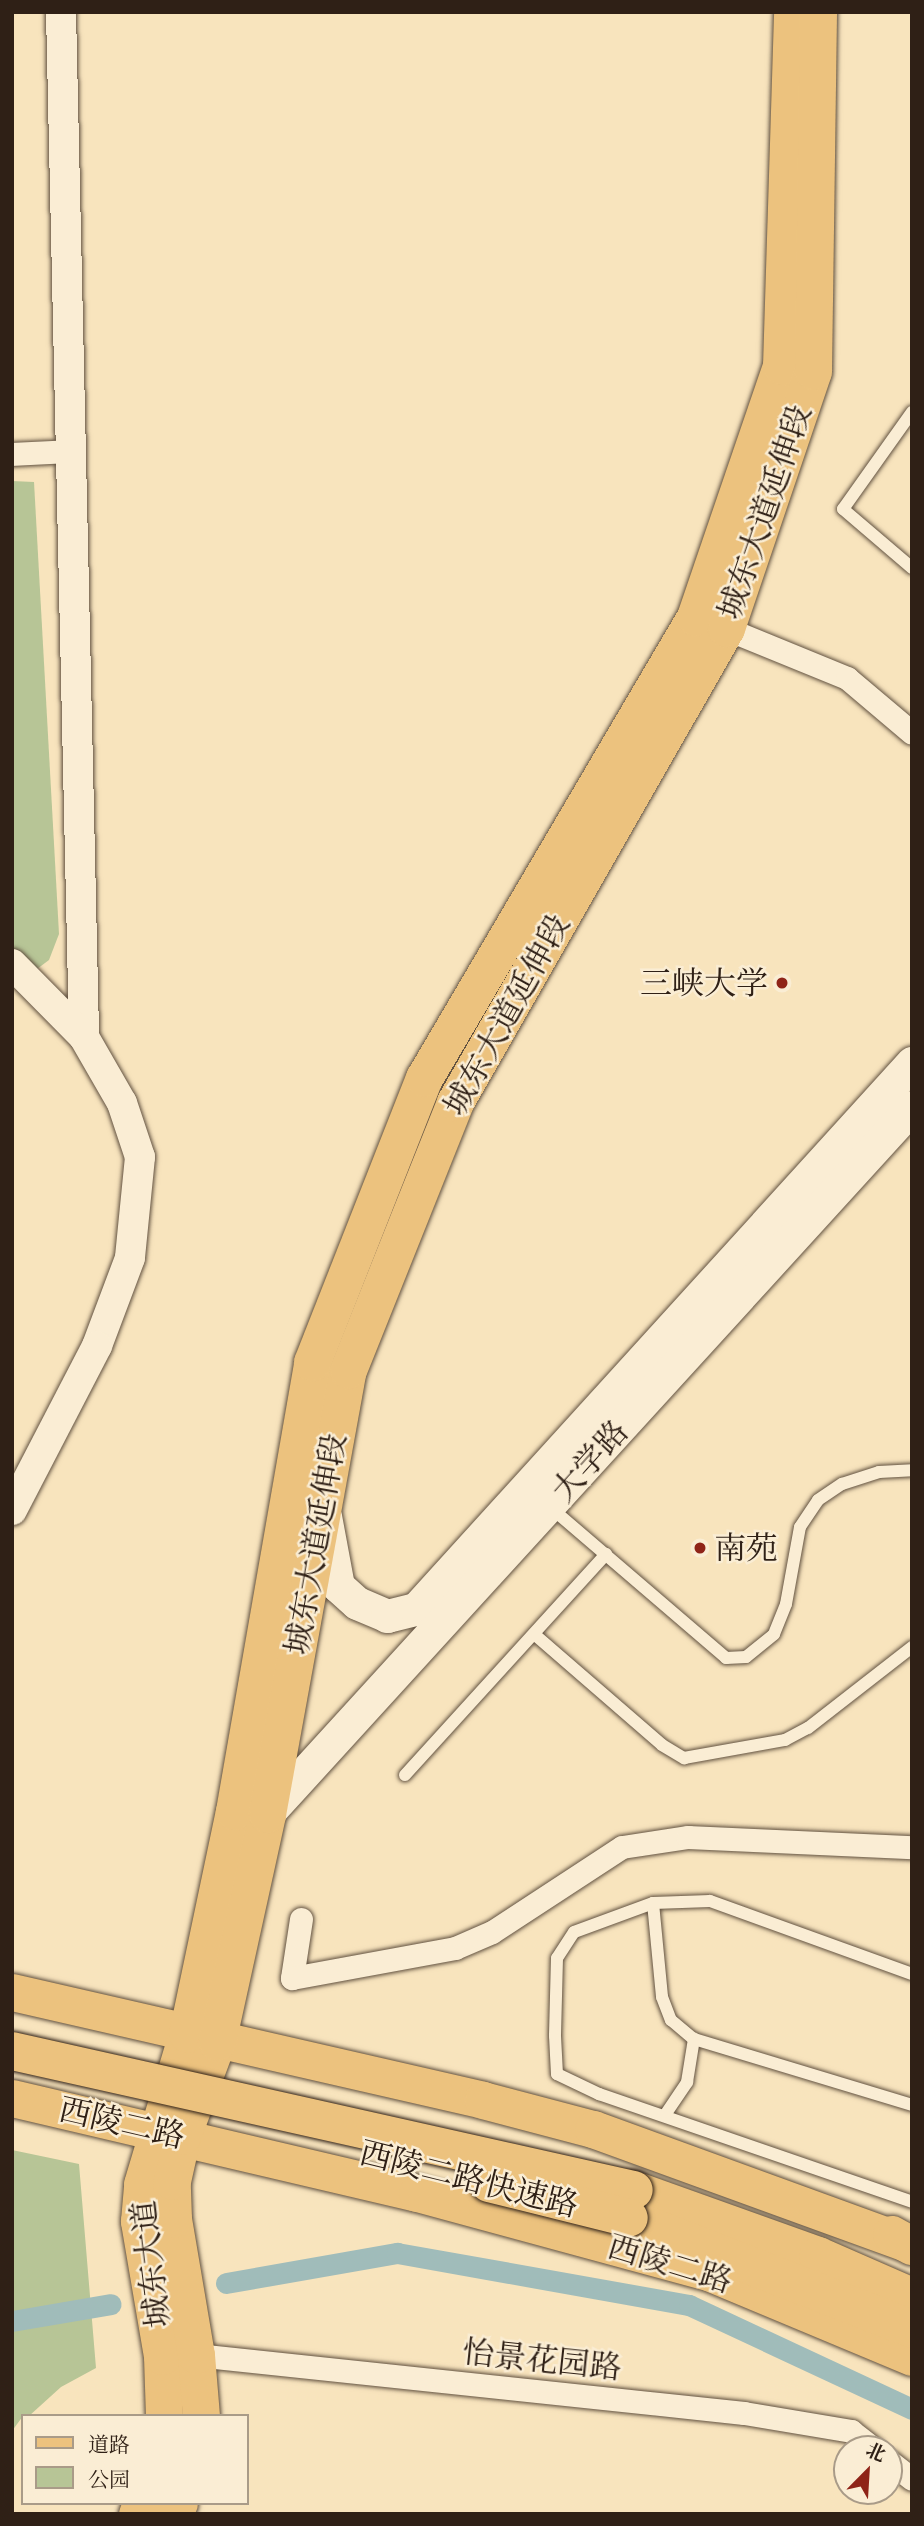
<!DOCTYPE html>
<html>
<head>
<meta charset="utf-8">
<style>
  body { margin:0 }
  #map { position:relative; width:924px; height:2526px; overflow:hidden; background:#f8e4bd; font-family:"EB Garamond","Noto Serif SC",serif }
  div>[style] { position:absolute }
  .green>* { inset:0; background:#b7c596 }
  .canal>* { height:21px; margin:-10.5px; padding:0 10.5px; transform-origin:10.5px; border-radius:10.5px; background:#a0bcba }
  .roads { filter:drop-shadow(0 0 2px #615140) drop-shadow(0 0 2px #615140) }
  .service>* { height:12px; margin:-6px; padding:0 6px; transform-origin:6px; border-radius:6px; background:#faedd4 }
  .minor>* { height:23px; margin:-11.5px; padding:0 11.5px; transform-origin:11.5px; border-radius:11.5px; background:#faedd4 }
  .tertiary>* { height:30px; margin:-15px; padding:0 15px; transform-origin:15px; border-radius:15px; background:#faedd4 }
  .secondary>* { height:33px; margin:-16.5px; padding:0 16.5px; transform-origin:16.5px; border-radius:16.5px; background:#faedd4 }
  .primary>* { height:37px; margin:-18.5px; padding:0 18.5px; transform-origin:18.5px; border-radius:18.5px; background:#ecc27e }
  .trunk>* { height:38px; margin:-19px; padding:0 19px; transform-origin:19px; border-radius:19px; background:#ecc27e }
  .bridges { filter:drop-shadow(0 0 2px #2f2016) drop-shadow(0 0 2px #2f2016) }
  .trunk-bridge>* { height:38px; margin:-19px; padding:0 19px; transform-origin:19px; border-radius:19px; background:#ecc27e }
  .dots>* { width:19px; height:19px; translate:-50% -50%; box-sizing:border-box; border:4px solid #faedd4; border-radius:50% }
  span { translate:-50% -50%; white-space:nowrap; text-align:center; line-height:1.15; -webkit-text-stroke:5px #faedd4; paint-order:stroke }
  .street-label { font-size:32px; color:#2f2016 }
  .poi-label { font-size:32px; color:#2f2016 }
  .right { translate:-100% -50%; text-align:right }
  .left { translate:0 -50%; text-align:left }
  .frame { position:absolute; inset:0; border:14px solid #2f2016; pointer-events:none }
  .legend { position:absolute; left:21px; top:2414px; width:228px; height:91px; box-sizing:border-box; background:#faedd4; border:2px solid #a99b88; margin:0; padding:9px 12px; list-style:none; font-size:21px; color:#2f2016 }
  .legend li { display:flex; align-items:center; gap:14px; height:35px }
  .legend b { width:35px; border:2px solid #a99b88 }
  .north { position:absolute; left:833px; top:2435px; width:70px; height:70px; box-sizing:border-box; background:#faedd4; border:2px solid #a99b88; border-radius:50%; rotate:24deg; font-size:19px; font-weight:700; line-height:28px; text-align:center; color:#2f2016 }
  .north::after { content:''; display:block; margin:auto; width:24px; height:32px; background:#8f2418; clip-path:polygon(50% 0,100% 100%,50% 72%,0 100%) }
</style>
</head>
<body>
<div id="map">
  <div class="green">
    <div style="clip-path:polygon(12px 481px,34px 482px,59px 934px,49px 960px,37px 969px,12px 953px)"></div>
    <div style="clip-path:polygon(12px 2150px,79px 2164px,96px 2368px,61px 2387px,29px 2416px,23px 2416px,12px 2431px)"></div>
  </div>
  <div class="canal">
    <div style="left:226px;top:2283px;width:174px;rotate:-10deg"></div>
    <div style="left:397px;top:2253px;width:297px;rotate:10.1deg"></div>
    <div style="left:689px;top:2305px;width:246px;rotate:25deg"></div>
    <div style="left:12px;top:2321px;width:100px;rotate:-9.7deg"></div>
  </div>
  <div class="roads">
    <div class="service">
      <div style="left:912px;top:412px;width:119px;rotate:125.4deg"></div>
      <div style="left:843px;top:509px;width:91px;rotate:40.5deg"></div>
      <div style="left:550px;top:1507px;width:232px;rotate:40.6deg"></div>
      <div style="left:726px;top:1658px;width:20px;rotate:-3deg"></div>
      <div style="left:746px;top:1657px;width:36px;rotate:-39deg"></div>
      <div style="left:774px;top:1634px;width:32px;rotate:-68deg"></div>
      <div style="left:786px;top:1604px;width:78px;rotate:-79.7deg"></div>
      <div style="left:800px;top:1527px;width:32px;rotate:-56deg"></div>
      <div style="left:818px;top:1500px;width:29px;rotate:-34deg"></div>
      <div style="left:842px;top:1484px;width:39px;rotate:-18deg"></div>
      <div style="left:879px;top:1472px;width:33px;rotate:-3deg"></div>
      <div style="left:534px;top:1634px;width:169px;rotate:40.9deg"></div>
      <div style="left:662px;top:1745px;width:26px;rotate:31deg"></div>
      <div style="left:684px;top:1758px;width:103px;rotate:-10.1deg"></div>
      <div style="left:785px;top:1740px;width:26px;rotate:-28deg"></div>
      <div style="left:808px;top:1728px;width:132px;rotate:-37.9deg"></div>
      <div style="left:405px;top:1775px;width:299px;rotate:-47.7deg"></div>
      <div style="left:653px;top:1903px;width:94px;rotate:84.5deg"></div>
      <div style="left:662px;top:1997px;width:25px;rotate:69deg"></div>
      <div style="left:671px;top:2020px;width:30px;rotate:40deg"></div>
      <div style="left:694px;top:2039px;width:228px;rotate:16.8deg"></div>
      <div style="left:912px;top:1974px;width:215px;rotate:-160.1deg"></div>
      <div style="left:710px;top:1901px;width:57px;rotate:178deg"></div>
      <div style="left:653px;top:1903px;width:84px;rotate:159.8deg"></div>
      <div style="left:574px;top:1932px;width:31px;rotate:123deg"></div>
      <div style="left:557px;top:1958px;width:78px;rotate:91.5deg"></div>
      <div style="left:555px;top:2036px;width:38px;rotate:87deg"></div>
      <div style="left:557px;top:2074px;width:47px;rotate:25.5deg"></div>
      <div style="left:599px;top:2094px;width:331px;rotate:19deg"></div>
      <div style="left:665px;top:2115px;width:40px;rotate:-56deg"></div>
      <div style="left:687px;top:2082px;width:44px;rotate:-80.8deg"></div>
    </div>
    <div class="minor">
      <div style="left:12px;top:454px;width:60px;rotate:-2.9deg"></div>
      <div style="left:715px;top:624px;width:143px;rotate:22.2deg"></div>
      <div style="left:847px;top:678px;width:85px;rotate:40.2deg"></div>
      <div style="left:301px;top:1919px;width:60px;rotate:98.7deg"></div>
      <div style="left:292px;top:1978px;width:166px;rotate:-10.4deg"></div>
      <div style="left:455px;top:1948px;width:40px;rotate:-23.4deg"></div>
      <div style="left:492px;top:1932px;width:155px;rotate:-33.2deg"></div>
      <div style="left:622px;top:1847px;width:67px;rotate:-8.6deg"></div>
      <div style="left:688px;top:1837px;width:224px;rotate:2.6deg"></div>
      <div style="left:196px;top:2355px;width:551px;rotate:6.04deg"></div>
      <div style="left:744px;top:2413px;width:109px;rotate:9.5deg"></div>
      <div style="left:851px;top:2431px;width:29px;rotate:38deg"></div>
      <div style="left:889px;top:2461px;width:29px;rotate:38deg"></div>
    </div>
    <div class="tertiary">
      <div style="left:61px;top:12px;width:1025px;rotate:88.71deg"></div>
      <div style="left:12px;top:964px;width:103px;rotate:45.4deg"></div>
      <div style="left:84px;top:1037px;width:76px;rotate:60.1deg"></div>
      <div style="left:122px;top:1103px;width:57px;rotate:71.6deg"></div>
      <div style="left:140px;top:1157px;width:101px;rotate:95.7deg"></div>
      <div style="left:130px;top:1258px;width:94px;rotate:110.6deg"></div>
      <div style="left:97px;top:1346px;width:185px;rotate:117.4deg"></div>
    </div>
    <div class="secondary">
      <div style="left:325px;top:1516px;width:71px;rotate:79.5deg"></div>
      <div style="left:338px;top:1586px;width:25px;rotate:42deg"></div>
      <div style="left:357px;top:1603px;width:33px;rotate:23deg"></div>
      <div style="left:387px;top:1616px;width:30px;rotate:-14deg"></div>
      <div style="left:416px;top:1609px;width:738px;rotate:-47.75deg"></div>
      <div style="left:267px;top:1814px;width:957px;rotate:-47.63deg"></div>
    </div>
    <div class="primary">
      <div style="left:12px;top:1992px;width:483px;rotate:12.9deg"></div>
      <div style="left:483px;top:2100px;width:114px;rotate:14.8deg"></div>
      <div style="left:593px;top:2129px;width:339px;rotate:20deg"></div>
      <div style="left:12px;top:2098px;width:416px;rotate:13.2deg"></div>
      <div style="left:417px;top:2193px;width:305px;rotate:15.2deg"></div>
      <div style="left:711px;top:2273px;width:218px;rotate:22.7deg"></div>
      <div style="left:164px;top:2416px;width:60px;rotate:-91.9deg"></div>
      <div style="left:162px;top:2356px;width:137px;rotate:-99.7deg"></div>
      <div style="left:139px;top:2221px;width:37px;rotate:-85deg"></div>
      <div style="left:142px;top:2184px;width:157px;rotate:-73.3deg"></div>
      <div style="left:187px;top:2034px;width:228px;rotate:-78.1deg"></div>
      <div style="left:234px;top:1811px;width:456px;rotate:-80.1deg"></div>
      <div style="left:312px;top:1362px;width:305px;rotate:-68.5deg"></div>
      <div style="left:424px;top:1078px;width:535px;rotate:-59.55deg"></div>
      <div style="left:695px;top:617px;width:265px;rotate:-71.1deg"></div>
      <div style="left:781px;top:366px;width:354px;rotate:-88.2deg"></div>
      <div style="left:201px;top:2416px;width:61px;rotate:-94.7deg"></div>
      <div style="left:196px;top:2355px;width:138px;rotate:-99.6deg"></div>
      <div style="left:173px;top:2219px;width:38px;rotate:-92deg"></div>
      <div style="left:172px;top:2181px;width:46px;rotate:-77.5deg"></div>
      <div style="left:182px;top:2136px;width:100px;rotate:-69.6deg"></div>
      <div style="left:217px;top:2042px;width:233px;rotate:-77.6deg"></div>
      <div style="left:267px;top:1814px;width:451px;rotate:-79.7deg"></div>
      <div style="left:348px;top:1370px;width:289px;rotate:-68.2deg"></div>
      <div style="left:455px;top:1102px;width:546px;rotate:-60.24deg"></div>
      <div style="left:726px;top:628px;width:271px;rotate:-71.3deg"></div>
      <div style="left:813px;top:371px;width:359px;rotate:-89.2deg"></div>
      <div style="left:137px;top:2514px;width:12px;rotate:-70deg"></div>
      <div style="left:174px;top:2514px;width:12px;rotate:-66deg"></div>
    </div>
    <div class="trunk">
      <div style="left:634px;top:2190px;width:195px;rotate:19.7deg"></div>
      <div style="left:818px;top:2256px;width:103px;rotate:23.6deg"></div>
      <div style="left:629px;top:2218px;width:304px;rotate:21.4deg"></div>
      <div style="left:892px;top:2235px;width:23px;rotate:29deg"></div>
    </div>
  </div>
  <div class="bridges">
    <div class="trunk-bridge">
      <div style="left:12px;top:2051px;width:637px;rotate:12.6deg"></div>
      <div style="left:489px;top:2183px;width:144px;rotate:14deg"></div>
    </div>
  </div>
  <div class="dots">
    <div style="left:782px;top:983px;background:#8f2418"></div>
    <div style="left:700px;top:1548px;background:#8f2418"></div>
  </div>
  <div class="street-label">
    <span style="left:765px;top:512px;rotate:-71deg">城东大道延伸段</span>
    <span style="left:507px;top:1015px;rotate:-61deg">城东大道延伸段</span>
    <span style="left:590px;top:1461px;rotate:-48deg">大学路</span>
    <span style="left:316px;top:1544px;rotate:-80deg">城东大道延伸段</span>
    <span style="left:122px;top:2123px;rotate:13deg">西陵二路</span>
    <span style="left:469px;top:2179px;rotate:14deg">西陵二路快速路</span>
    <span style="left:151px;top:2264px;rotate:-97deg">城东大道</span>
    <span style="left:670px;top:2264px;rotate:17deg">西陵二路</span>
    <span style="left:542px;top:2360px;rotate:6deg">怡景花园路</span>
  </div>
  <div class="poi-label">
    <span class="right" style="left:768px;top:983px">三峡大学</span>
    <span class="left" style="left:714px;top:1548px">南苑</span>
  </div>
  <div class="frame"></div>
  <ul class="legend">
  <li><b style="height:9px;background:#ecc27e"></b>道路</li>
  <li><b style="height:19px;background:#b7c596"></b>公园</li>
  </ul>
  <div class="north">北</div>
</div>
</body>
</html>
